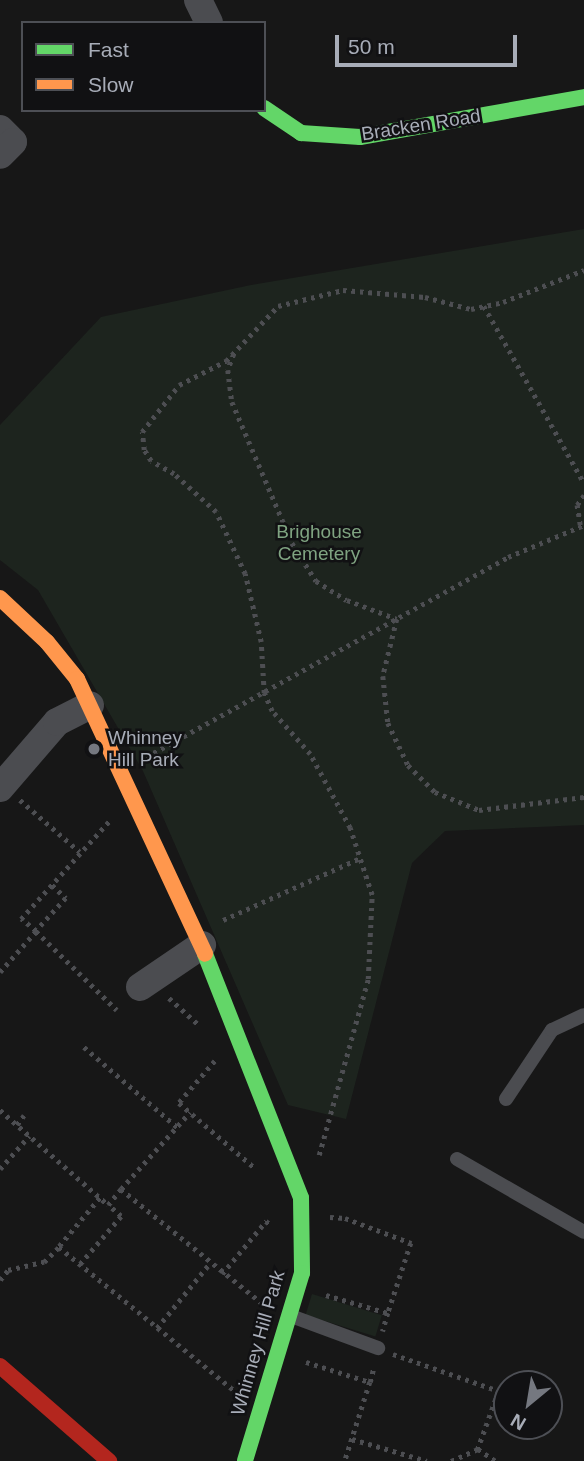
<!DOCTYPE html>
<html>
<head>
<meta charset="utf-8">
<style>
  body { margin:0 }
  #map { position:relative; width:584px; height:1461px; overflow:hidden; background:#171717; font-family:Helvetica,sans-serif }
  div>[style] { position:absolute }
  .green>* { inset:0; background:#1d241e; transform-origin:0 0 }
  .path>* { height:4.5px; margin-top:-2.25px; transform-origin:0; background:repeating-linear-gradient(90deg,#4d4e52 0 3.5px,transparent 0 8.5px) }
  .lane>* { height:14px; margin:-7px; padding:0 7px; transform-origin:7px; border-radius:7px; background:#4b4c50 }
  .street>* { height:28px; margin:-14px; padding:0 14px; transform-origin:14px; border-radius:14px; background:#4b4c50 }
  .fast>* { height:16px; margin:-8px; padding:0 8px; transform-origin:8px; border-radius:8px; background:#63d668 }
  .slow>* { height:16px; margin:-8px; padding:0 8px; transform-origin:8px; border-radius:8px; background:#ff974d }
  .jam>* { height:16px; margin:-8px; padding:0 8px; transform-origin:8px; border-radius:8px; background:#b3261e }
  .dots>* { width:19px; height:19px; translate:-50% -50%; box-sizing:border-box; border:4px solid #111113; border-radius:50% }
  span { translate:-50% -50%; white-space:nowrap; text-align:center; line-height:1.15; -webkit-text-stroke:5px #111113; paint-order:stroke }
  .street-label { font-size:19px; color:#a8adb8 }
  .park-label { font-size:19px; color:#7fa381 }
  .poi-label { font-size:19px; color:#a8adb8 }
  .left { translate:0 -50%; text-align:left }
  .legend { position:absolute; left:21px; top:21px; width:245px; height:91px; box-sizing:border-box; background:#111113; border:2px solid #4d4f55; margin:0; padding:9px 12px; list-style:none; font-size:21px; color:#a8adb8 }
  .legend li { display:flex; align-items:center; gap:14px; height:35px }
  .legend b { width:35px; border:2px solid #4d4f55 }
  .north { position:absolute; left:493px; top:1370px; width:70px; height:70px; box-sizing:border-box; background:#111113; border:2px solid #4d4f55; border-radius:50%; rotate:210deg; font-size:19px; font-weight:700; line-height:28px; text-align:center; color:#a8adb8 }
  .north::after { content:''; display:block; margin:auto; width:24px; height:32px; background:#757880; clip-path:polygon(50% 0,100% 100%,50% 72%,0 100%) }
  .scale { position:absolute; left:335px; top:35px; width:182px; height:32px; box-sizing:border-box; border:4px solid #a8adb8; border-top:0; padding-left:9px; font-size:21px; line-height:24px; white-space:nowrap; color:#a8adb8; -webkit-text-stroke:5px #111113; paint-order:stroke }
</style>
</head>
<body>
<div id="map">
  <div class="green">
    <div style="clip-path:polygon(584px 229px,584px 825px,445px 831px,412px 863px,346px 1119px,288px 1105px,143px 771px,38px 590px,0 560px,0 425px,101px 317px,251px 285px)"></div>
    <div style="left:312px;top:1294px;width:73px;height:22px;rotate:17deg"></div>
  </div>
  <div class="path">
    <div style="left:484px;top:306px;width:203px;rotate:60.5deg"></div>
    <div style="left:234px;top:354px;width:17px;rotate:111deg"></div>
    <div style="left:228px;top:370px;width:32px;rotate:83deg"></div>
    <div style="left:232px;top:402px;width:153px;rotate:66.9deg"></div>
    <div style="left:292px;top:543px;width:45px;rotate:57.7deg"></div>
    <div style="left:316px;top:581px;width:36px;rotate:32deg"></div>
    <div style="left:347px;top:600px;width:53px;rotate:20.8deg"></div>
    <div style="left:397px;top:619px;width:59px;rotate:103.8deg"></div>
    <div style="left:383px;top:676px;width:47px;rotate:83.9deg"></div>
    <div style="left:388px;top:723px;width:47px;rotate:64.5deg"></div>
    <div style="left:408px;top:765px;width:38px;rotate:45deg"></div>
    <div style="left:435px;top:792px;width:48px;rotate:22.2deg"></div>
    <div style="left:479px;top:810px;width:106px;rotate:-7.1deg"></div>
    <div style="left:580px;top:525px;width:20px;rotate:-99deg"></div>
    <div style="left:577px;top:505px;width:12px;rotate:-55deg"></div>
    <div style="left:146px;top:757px;width:414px;rotate:-28.9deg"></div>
    <div style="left:508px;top:557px;width:82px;rotate:-22.8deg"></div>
    <div style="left:20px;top:800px;width:79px;rotate:40.9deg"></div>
    <div style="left:52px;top:885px;width:19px;rotate:43deg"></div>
    <div style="left:66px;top:898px;width:45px;rotate:132.3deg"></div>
    <div style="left:36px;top:931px;width:113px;rotate:44.3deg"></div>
    <div style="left:223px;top:920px;width:150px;rotate:-24.3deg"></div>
    <div style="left:0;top:972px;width:55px;rotate:-48.7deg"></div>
    <div style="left:36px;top:931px;width:19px;rotate:-141deg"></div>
    <div style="left:21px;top:919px;width:135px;rotate:-48deg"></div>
    <div style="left:169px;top:998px;width:40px;rotate:42deg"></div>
    <div style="left:84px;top:1047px;width:123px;rotate:40.7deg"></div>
    <div style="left:215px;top:1061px;width:55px;rotate:130.6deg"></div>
    <div style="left:179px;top:1103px;width:101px;rotate:40.6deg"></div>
    <div style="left:0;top:1110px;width:144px;rotate:41.3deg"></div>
    <div style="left:108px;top:1205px;width:21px;rotate:-51deg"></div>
    <div style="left:121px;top:1189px;width:183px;rotate:39deg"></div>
    <div style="left:17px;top:1125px;width:12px;rotate:-55deg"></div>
    <div style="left:319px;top:1155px;width:183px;rotate:-74.4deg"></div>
    <div style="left:368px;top:979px;width:84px;rotate:-87.3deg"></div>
    <div style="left:372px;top:895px;width:71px;rotate:-108.2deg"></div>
    <div style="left:350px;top:828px;width:84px;rotate:-118.4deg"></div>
    <div style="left:310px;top:754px;width:57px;rotate:-131.5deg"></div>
    <div style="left:272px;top:711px;width:20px;rotate:-114deg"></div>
    <div style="left:264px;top:693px;width:51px;rotate:-93.4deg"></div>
    <div style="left:261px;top:642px;width:70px;rotate:-103.2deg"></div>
    <div style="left:245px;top:574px;width:68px;rotate:-115.1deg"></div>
    <div style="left:216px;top:512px;width:57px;rotate:-137.9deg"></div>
    <div style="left:174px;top:474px;width:26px;rotate:-151deg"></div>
    <div style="left:151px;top:461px;width:13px;rotate:-122deg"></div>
    <div style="left:144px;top:450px;width:18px;rotate:-96deg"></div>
    <div style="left:142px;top:432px;width:60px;rotate:-51.8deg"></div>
    <div style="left:179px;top:385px;width:53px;rotate:-27.1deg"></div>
    <div style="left:226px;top:361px;width:76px;rotate:-46.6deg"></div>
    <div style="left:278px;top:306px;width:67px;rotate:-13.8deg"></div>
    <div style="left:343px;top:290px;width:82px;rotate:4.9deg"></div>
    <div style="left:425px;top:297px;width:48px;rotate:14.6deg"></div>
    <div style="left:471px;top:309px;width:33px;rotate:-12deg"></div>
    <div style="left:503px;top:302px;width:87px;rotate:-21.6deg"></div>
    <div style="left:0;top:1169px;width:44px;rotate:-48.7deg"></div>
    <div style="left:121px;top:1189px;width:103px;rotate:-48.1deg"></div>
    <div style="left:100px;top:1198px;width:64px;rotate:129.9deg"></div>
    <div style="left:59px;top:1247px;width:226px;rotate:39.3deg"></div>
    <div style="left:330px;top:1217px;width:15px;rotate:4deg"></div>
    <div style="left:345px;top:1218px;width:71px;rotate:20.7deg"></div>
    <div style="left:411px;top:1243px;width:74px;rotate:108.2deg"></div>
    <div style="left:80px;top:1264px;width:63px;rotate:-49.5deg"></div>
    <div style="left:121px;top:1216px;width:17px;rotate:-140deg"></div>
    <div style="left:222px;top:1274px;width:69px;rotate:-50.3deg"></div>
    <div style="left:266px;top:1221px;width:6px;rotate:39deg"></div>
    <div style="left:0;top:1280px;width:13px;rotate:-51deg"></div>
    <div style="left:8px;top:1270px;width:37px;rotate:-13deg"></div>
    <div style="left:44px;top:1262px;width:21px;rotate:-45deg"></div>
    <div style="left:326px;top:1295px;width:65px;rotate:16.2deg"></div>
    <div style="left:388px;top:1313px;width:19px;rotate:106deg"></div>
    <div style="left:157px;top:1328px;width:84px;rotate:-50.8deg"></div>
    <div style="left:393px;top:1354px;width:112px;rotate:19.2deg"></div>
    <div style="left:499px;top:1391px;width:62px;rotate:109.9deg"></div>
    <div style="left:478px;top:1449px;width:22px;rotate:34deg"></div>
    <div style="left:306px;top:1362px;width:67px;rotate:17.4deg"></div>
    <div style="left:370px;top:1382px;width:83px;rotate:107.6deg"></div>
    <div style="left:370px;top:1382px;width:16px;rotate:-76deg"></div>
    <div style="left:352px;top:1439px;width:78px;rotate:16.3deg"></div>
    <div style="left:451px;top:1461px;width:30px;rotate:-24deg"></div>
  </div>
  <div class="lane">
    <div style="left:506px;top:1099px;width:83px;rotate:-56.3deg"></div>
    <div style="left:552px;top:1030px;width:35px;rotate:-25deg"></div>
    <div style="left:457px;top:1159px;width:146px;rotate:29.9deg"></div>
    <div style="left:291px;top:1316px;width:93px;rotate:20.2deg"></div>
  </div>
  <div class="street">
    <div style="left:198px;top:0;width:25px;rotate:64deg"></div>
    <div style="left:0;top:129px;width:18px;rotate:45deg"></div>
    <div style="left:13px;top:142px;width:18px;rotate:135deg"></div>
    <div style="left:0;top:788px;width:87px;rotate:-49.2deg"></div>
    <div style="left:57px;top:722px;width:37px;rotate:-27deg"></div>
    <div style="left:140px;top:987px;width:75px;rotate:-34.1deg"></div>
  </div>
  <div class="fast">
    <div style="left:264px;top:108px;width:45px;rotate:34deg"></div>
    <div style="left:301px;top:133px;width:59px;rotate:3.9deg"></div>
    <div style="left:360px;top:137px;width:228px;rotate:-10.1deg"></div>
    <div style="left:205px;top:954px;width:262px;rotate:68.5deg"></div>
    <div style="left:301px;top:1198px;width:75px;rotate:89.2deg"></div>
    <div style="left:302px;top:1273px;width:196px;rotate:106.9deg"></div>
  </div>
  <div class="slow">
    <div style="left:0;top:598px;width:64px;rotate:43.1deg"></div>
    <div style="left:47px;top:642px;width:48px;rotate:51deg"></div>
    <div style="left:77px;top:679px;width:303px;rotate:65deg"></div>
  </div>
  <div class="jam">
    <div style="left:0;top:1366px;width:145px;rotate:41.1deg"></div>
  </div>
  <div class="dots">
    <div style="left:94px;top:749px;background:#757880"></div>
  </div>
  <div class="street-label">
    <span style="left:421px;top:125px;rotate:-9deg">Bracken Road</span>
    <span style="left:258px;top:1343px;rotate:-74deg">Whinney Hill Park</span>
  </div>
  <div class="park-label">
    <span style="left:319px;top:543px">Brighouse<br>Cemetery</span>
  </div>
  <div class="poi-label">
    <span class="left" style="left:108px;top:749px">Whinney<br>Hill Park</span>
  </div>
  <ul class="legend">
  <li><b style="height:9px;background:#63d668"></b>Fast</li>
  <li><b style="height:9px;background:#ff974d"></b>Slow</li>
  </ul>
  <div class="north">N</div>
  <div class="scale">50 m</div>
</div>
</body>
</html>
